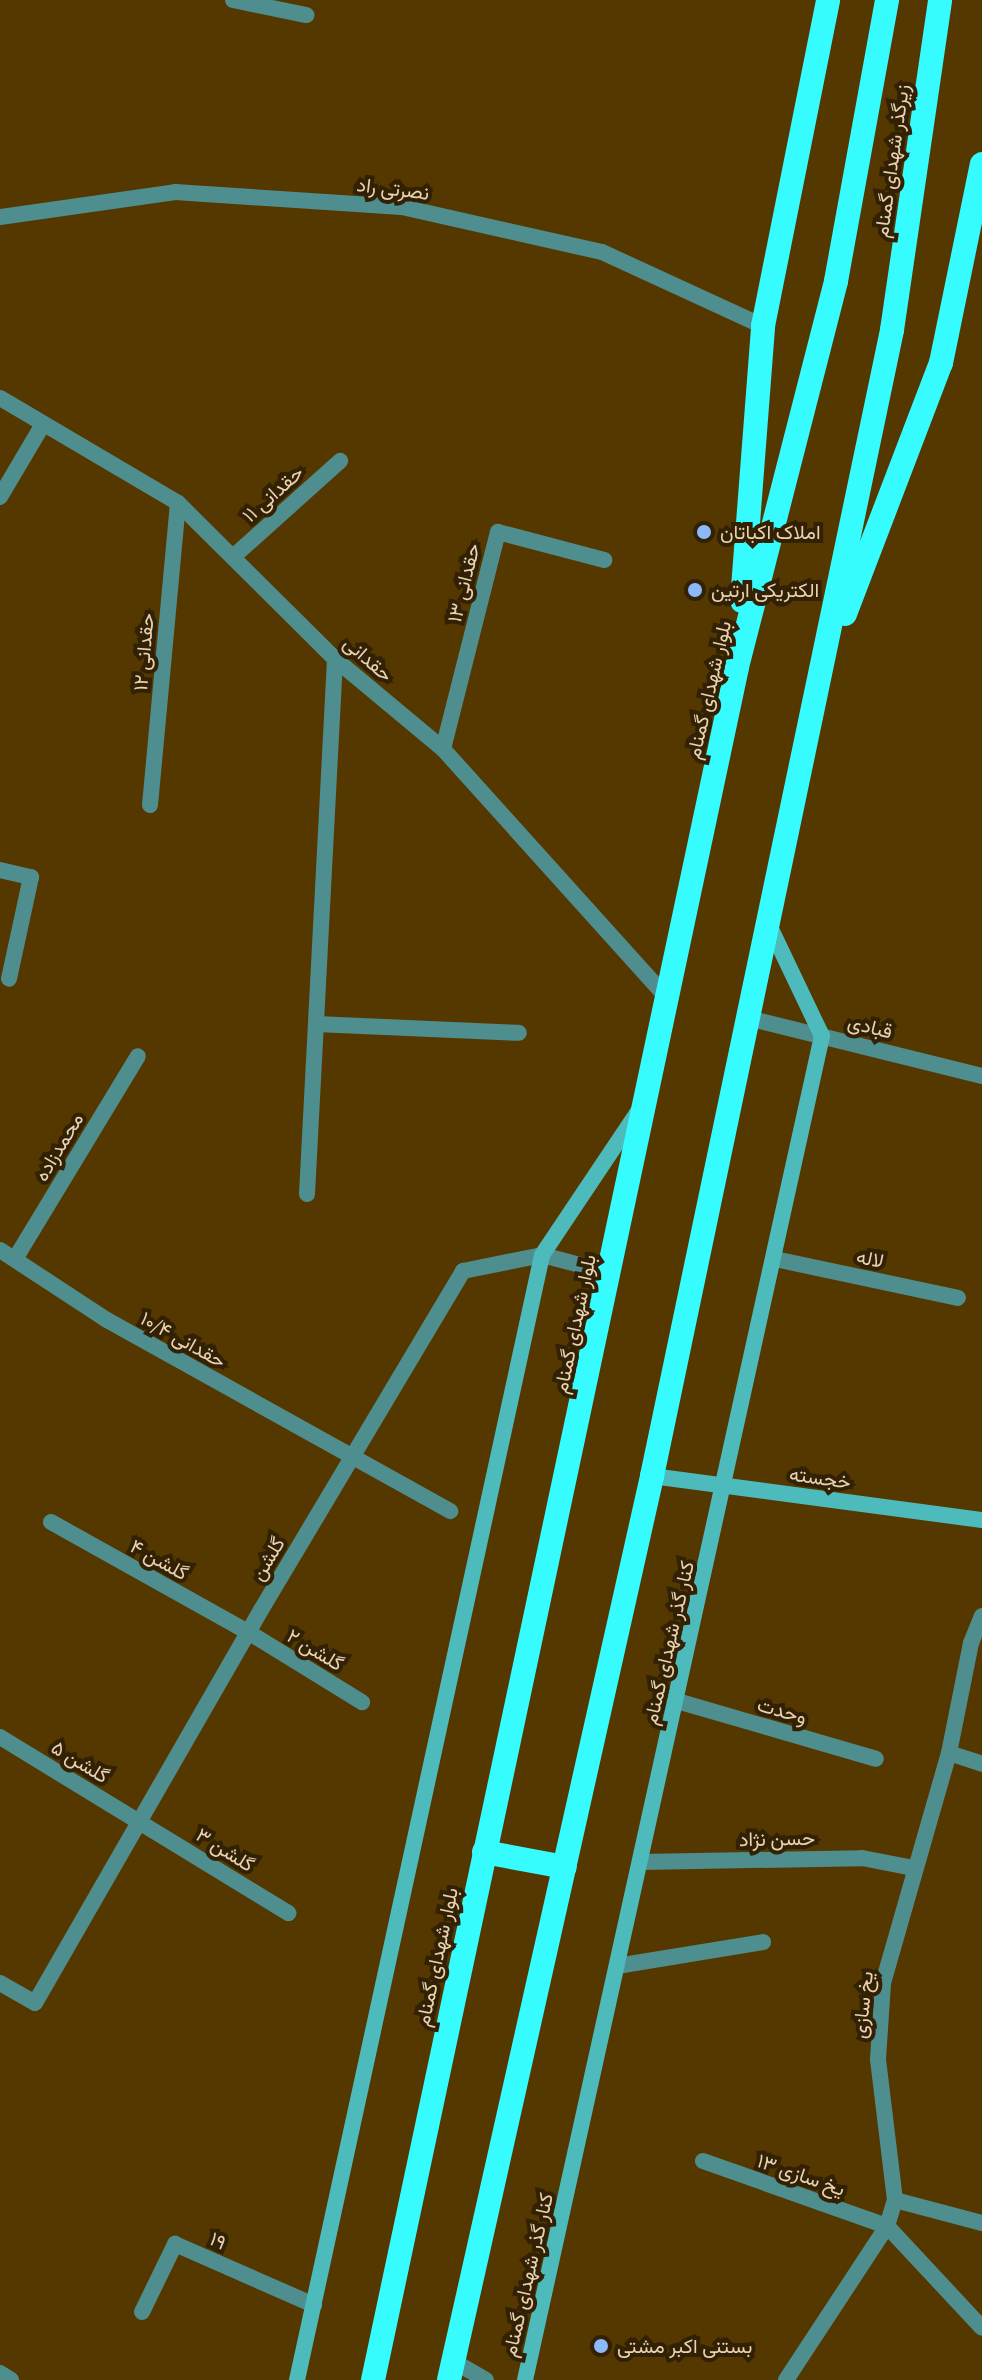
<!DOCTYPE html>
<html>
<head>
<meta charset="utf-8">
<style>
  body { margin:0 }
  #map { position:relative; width:982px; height:2380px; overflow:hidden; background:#543800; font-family:"Source Serif 4",Vazirmatn,serif }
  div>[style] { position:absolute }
  .lane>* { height:16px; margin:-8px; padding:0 8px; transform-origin:8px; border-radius:8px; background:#4f8e8f }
  .street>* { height:16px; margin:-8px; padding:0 8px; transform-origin:8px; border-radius:8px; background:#4f8e8f }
  .secondary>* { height:16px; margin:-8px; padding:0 8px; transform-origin:8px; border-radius:8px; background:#4dbabc }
  .highway>* { height:24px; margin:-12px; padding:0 12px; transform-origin:12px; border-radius:12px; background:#36fbff }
  .dots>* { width:22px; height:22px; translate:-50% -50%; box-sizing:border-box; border:4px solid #322105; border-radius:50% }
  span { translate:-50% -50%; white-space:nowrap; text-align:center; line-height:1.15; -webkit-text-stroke:8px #322105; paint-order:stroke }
  .street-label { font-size:20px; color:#e8d2b2 }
  .poi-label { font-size:20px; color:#e8d2b2 }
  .left { translate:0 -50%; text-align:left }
</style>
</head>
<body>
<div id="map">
  <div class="lane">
    <div style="left:316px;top:1024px;width:203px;rotate:2.5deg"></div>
    <div style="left:307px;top:1194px;width:536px;rotate:-87deg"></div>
    <div style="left:617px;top:1966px;width:148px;rotate:-9.3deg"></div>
  </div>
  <div class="street">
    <div style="left:233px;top:0;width:75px;rotate:11.6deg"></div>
    <div style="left:0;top:217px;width:177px;rotate:-8.1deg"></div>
    <div style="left:175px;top:192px;width:227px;rotate:3.8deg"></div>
    <div style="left:402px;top:207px;width:205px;rotate:12.7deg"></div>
    <div style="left:602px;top:252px;width:177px;rotate:24.7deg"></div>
    <div style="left:0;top:398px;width:207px;rotate:30.5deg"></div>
    <div style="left:178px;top:503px;width:221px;rotate:44.8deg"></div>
    <div style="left:335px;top:659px;width:141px;rotate:39.8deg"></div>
    <div style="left:443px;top:749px;width:338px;rotate:48deg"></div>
    <div style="left:0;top:497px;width:82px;rotate:-59.4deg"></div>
    <div style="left:233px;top:557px;width:144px;rotate:-41.9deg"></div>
    <div style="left:443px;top:749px;width:224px;rotate:-75.8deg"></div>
    <div style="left:498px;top:532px;width:110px;rotate:14.8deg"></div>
    <div style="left:150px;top:805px;width:303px;rotate:-84.7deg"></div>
    <div style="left:0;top:870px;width:32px;rotate:13deg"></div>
    <div style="left:31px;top:877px;width:104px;rotate:102.2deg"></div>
    <div style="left:748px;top:1018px;width:241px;rotate:13.9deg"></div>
    <div style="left:0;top:1250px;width:128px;rotate:33.2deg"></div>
    <div style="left:107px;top:1320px;width:393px;rotate:29.1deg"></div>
    <div style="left:15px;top:1259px;width:237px;rotate:-58.8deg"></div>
    <div style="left:775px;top:1259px;width:187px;rotate:12deg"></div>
    <div style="left:51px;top:1522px;width:226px;rotate:29.2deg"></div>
    <div style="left:248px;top:1632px;width:134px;rotate:31.6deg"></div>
    <div style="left:677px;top:1701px;width:207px;rotate:16.2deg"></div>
    <div style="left:0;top:1737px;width:338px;rotate:31.4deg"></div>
    <div style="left:949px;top:1753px;width:35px;rotate:18deg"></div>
    <div style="left:641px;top:1862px;width:221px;rotate:-1deg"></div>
    <div style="left:862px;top:1858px;width:53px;rotate:10.9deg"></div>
    <div style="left:0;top:1983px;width:40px;rotate:29.7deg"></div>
    <div style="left:35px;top:2003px;width:453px;rotate:-60.1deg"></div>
    <div style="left:261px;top:1610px;width:395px;rotate:-59.2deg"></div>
    <div style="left:463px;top:1271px;width:81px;rotate:-11.4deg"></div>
    <div style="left:542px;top:1255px;width:71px;rotate:14.6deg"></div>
    <div style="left:703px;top:2161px;width:195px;rotate:19.5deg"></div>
    <div style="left:887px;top:2226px;width:139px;rotate:47deg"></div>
    <div style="left:895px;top:2200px;width:90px;rotate:14.8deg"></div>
    <div style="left:142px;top:2312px;width:76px;rotate:-64.1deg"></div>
    <div style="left:175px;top:2244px;width:152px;rotate:23.7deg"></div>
    <div style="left:453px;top:2361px;width:38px;rotate:30deg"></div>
    <div style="left:0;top:2373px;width:13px;rotate:32deg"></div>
    <div style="left:786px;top:2380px;width:184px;rotate:-56.7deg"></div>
    <div style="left:887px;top:2226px;width:27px;rotate:-73deg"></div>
    <div style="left:895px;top:2200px;width:142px;rotate:-96.9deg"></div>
    <div style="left:878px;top:2059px;width:76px;rotate:-86.2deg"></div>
    <div style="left:883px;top:1983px;width:239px;rotate:-74deg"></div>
    <div style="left:949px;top:1753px;width:112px;rotate:-78.7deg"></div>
    <div style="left:971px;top:1643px;width:29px;rotate:-68deg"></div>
  </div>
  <div class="secondary">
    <div style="left:652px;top:1476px;width:333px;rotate:7.6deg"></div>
    <div style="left:297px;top:2380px;width:1151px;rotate:-77.71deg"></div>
    <div style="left:542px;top:1255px;width:174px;rotate:-56.2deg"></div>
    <div style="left:525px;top:2380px;width:1376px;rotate:-77.54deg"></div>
    <div style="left:822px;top:1036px;width:125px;rotate:-115.5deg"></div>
  </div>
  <div class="highway">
    <div style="left:742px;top:601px;width:276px;rotate:-85.6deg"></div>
    <div style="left:763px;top:326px;width:332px;rotate:-78.7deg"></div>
    <div style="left:845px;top:614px;width:269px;rotate:-69.1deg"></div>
    <div style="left:941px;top:363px;width:203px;rotate:-78.4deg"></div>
    <div style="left:484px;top:1852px;width:82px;rotate:10.5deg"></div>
    <div style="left:373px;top:2380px;width:1751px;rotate:-78deg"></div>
    <div style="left:737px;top:667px;width:398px;rotate:-75.6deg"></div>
    <div style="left:836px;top:281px;width:286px;rotate:-79.7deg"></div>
    <div style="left:449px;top:2380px;width:927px;rotate:-77.34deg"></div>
    <div style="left:652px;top:1476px;width:1171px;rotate:-78.17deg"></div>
    <div style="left:892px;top:330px;width:333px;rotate:-81.7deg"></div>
  </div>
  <div class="dots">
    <div style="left:704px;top:532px;background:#8bbafc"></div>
    <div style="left:695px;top:590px;background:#8bbafc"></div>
    <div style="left:601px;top:2346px;background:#8bbafc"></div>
  </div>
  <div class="street-label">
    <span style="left:892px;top:161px;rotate:-82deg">زیرگذر شهدای گمنام</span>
    <span style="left:393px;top:189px;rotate:7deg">نصرتی راد</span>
    <span style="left:273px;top:494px;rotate:-42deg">حقدانی ۱۱</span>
    <span style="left:464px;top:583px;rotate:-76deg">حقدانی ۱۳</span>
    <span style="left:144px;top:652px;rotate:-85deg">حقدانی ۱۲</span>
    <span style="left:368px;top:659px;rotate:41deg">حقدانی</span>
    <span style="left:709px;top:690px;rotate:-77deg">بلوار شهدای گمنام</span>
    <span style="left:870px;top:1027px;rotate:14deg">قبادی</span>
    <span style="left:59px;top:1147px;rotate:-59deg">محمدزاده</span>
    <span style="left:870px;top:1259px;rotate:12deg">لاله</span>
    <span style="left:575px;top:1324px;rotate:-78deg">بلوار شهدای گمنام</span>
    <span style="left:183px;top:1340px;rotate:29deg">حقدانی ۱۰/۴</span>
    <span style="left:820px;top:1478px;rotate:8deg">خجسته</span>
    <span style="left:268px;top:1559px;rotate:-59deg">گلشن</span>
    <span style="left:159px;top:1560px;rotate:29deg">گلشن ۴</span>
    <span style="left:669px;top:1643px;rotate:-77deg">کنار گذر شهدای گمنام</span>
    <span style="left:315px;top:1650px;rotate:31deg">گلشن ۲</span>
    <span style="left:782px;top:1711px;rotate:16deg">وحدت</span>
    <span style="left:80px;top:1762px;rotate:31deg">گلشن ۵</span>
    <span style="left:777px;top:1839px;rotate:-1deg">حسن نژاد</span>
    <span style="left:225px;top:1850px;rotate:32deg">گلشن ۳</span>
    <span style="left:437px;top:1957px;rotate:-78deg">بلوار شهدای گمنام</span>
    <span style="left:863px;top:2005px;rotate:-84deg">یخ سازی</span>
    <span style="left:801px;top:2175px;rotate:19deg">یخ سازی ۱۳</span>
    <span style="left:218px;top:2241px;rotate:24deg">۱۹</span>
    <span style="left:528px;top:2275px;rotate:-77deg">کنار گذر شهدای گمنام</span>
  </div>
  <div class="poi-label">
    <span class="left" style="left:720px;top:532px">املاک اکباتان</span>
    <span class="left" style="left:711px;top:590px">الکتریکی ارتین</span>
    <span class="left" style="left:617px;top:2346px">بستنی اکبر مشتی</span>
  </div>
</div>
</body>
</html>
